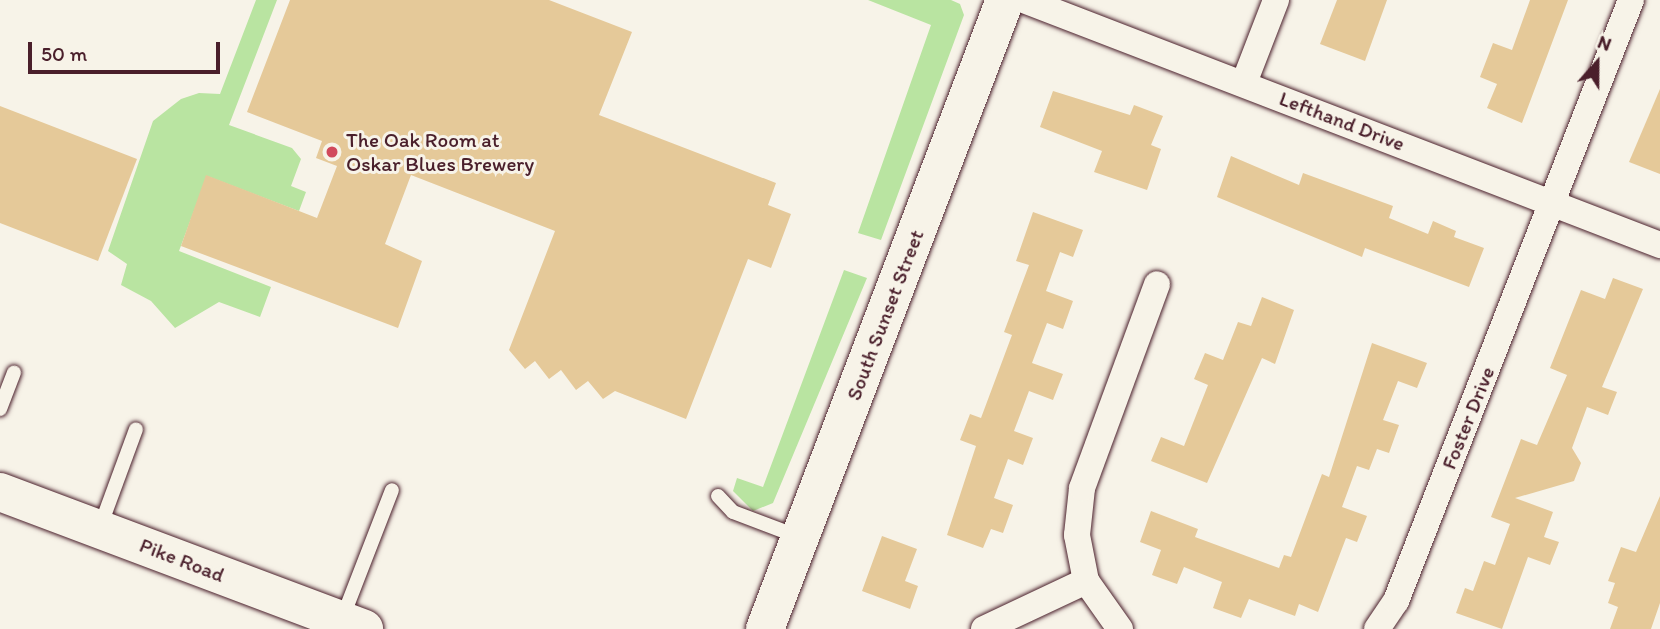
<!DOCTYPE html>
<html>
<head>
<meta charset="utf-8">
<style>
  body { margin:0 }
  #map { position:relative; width:1660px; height:629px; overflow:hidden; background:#f7f3e8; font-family:Itim,sans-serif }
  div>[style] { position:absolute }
  .green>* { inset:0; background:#b9e4a1 }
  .building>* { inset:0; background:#e5c999 }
  .roads { filter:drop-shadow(0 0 2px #4a1f2b) drop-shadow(0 0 2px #4a1f2b) }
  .lane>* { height:14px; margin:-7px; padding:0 7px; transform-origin:7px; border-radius:7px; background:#f7f3e8 }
  .street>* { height:26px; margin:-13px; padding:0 13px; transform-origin:13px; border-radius:13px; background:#f7f3e8 }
  .secondary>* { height:38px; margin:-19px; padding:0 19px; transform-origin:19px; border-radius:19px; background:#f7f3e8 }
  .dots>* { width:19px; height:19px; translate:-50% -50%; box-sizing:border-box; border:4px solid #f7f3e8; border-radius:50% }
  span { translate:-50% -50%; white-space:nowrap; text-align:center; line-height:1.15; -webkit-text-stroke:6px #f7f3e8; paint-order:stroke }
  .street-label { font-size:21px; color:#4a1f2b }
  .poi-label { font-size:21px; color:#4a1f2b }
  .left { translate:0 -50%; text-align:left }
  .north { position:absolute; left:1562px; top:28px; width:70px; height:70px; -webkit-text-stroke:5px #f7f3e8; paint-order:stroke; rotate:21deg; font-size:19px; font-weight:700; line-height:28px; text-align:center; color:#4a1f2b }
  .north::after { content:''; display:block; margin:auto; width:24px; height:32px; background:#4a1f2b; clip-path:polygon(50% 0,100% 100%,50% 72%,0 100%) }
  .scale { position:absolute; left:28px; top:42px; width:192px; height:32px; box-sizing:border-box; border:4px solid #4a1f2b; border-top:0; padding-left:9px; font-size:21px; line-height:24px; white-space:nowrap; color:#4a1f2b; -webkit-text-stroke:5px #f7f3e8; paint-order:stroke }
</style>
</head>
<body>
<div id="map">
  <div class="green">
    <div style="clip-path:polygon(256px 0,277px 0,229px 125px,292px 148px,301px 159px,291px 186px,306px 192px,299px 211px,207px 176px,179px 251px,271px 287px,260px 317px,219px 302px,175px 328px,151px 301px,121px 285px,127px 264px,108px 251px,153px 121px,181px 99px,199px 93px,220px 94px)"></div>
    <div style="clip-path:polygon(868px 0,951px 0,960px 4px,964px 15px,881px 240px,858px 233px,931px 25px)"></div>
    <div style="clip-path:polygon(844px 270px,867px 278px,773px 503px,753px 511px,733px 491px,737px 478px,763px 487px)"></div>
  </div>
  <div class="building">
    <div style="clip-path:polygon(290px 0,549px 0,632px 32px,599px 115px,776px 183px,768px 205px,791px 214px,771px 268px,748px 259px,686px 419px,615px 391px,603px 399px,588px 381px,576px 390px,561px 370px,549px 379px,535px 361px,525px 369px,509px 350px,555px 231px,411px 175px,385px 244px,422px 261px,398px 328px,181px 246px,206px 175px,317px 218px,337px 166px,316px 158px,322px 141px,247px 112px)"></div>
    <div style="clip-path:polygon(1337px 0,1387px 0,1365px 61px,1320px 44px)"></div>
    <div style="clip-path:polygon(1530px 0,1568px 0,1522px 123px,1487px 108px,1497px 84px,1480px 77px,1493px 43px,1512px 50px)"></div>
    <div style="clip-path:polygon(1660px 89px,1660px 174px,1629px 162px)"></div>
    <div style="clip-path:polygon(1053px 91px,1130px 115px,1134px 105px,1163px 116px,1151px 145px,1161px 149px,1147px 190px,1094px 172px,1102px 151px,1040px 127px)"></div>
    <div style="clip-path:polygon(0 106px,137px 159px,98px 261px,0 223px)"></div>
    <div style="clip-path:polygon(1231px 156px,1299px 185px,1303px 173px,1393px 206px,1389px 218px,1428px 234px,1433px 221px,1456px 231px,1454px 237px,1484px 248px,1469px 287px,1365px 248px,1362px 257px,1217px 197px)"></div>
    <div style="clip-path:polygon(1033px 212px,1083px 230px,1073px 257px,1060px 252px,1046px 291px,1073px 301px,1063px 329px,1047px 323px,1032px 363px,1063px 374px,1053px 400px,1029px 391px,1014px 431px,1033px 438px,1023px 465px,1008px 459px,994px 498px,1013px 505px,1003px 533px,991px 529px,983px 548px,947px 535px,976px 446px,960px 440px,970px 414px,981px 418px,1012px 335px,1004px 332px,1029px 265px,1016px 261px)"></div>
    <div style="clip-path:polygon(1613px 278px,1643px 289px,1602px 387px,1617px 392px,1608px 415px,1587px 407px,1572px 448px,1581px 463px,1574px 481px,1515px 498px,1553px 512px,1544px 537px,1559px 542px,1550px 565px,1528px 557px,1502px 629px,1456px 613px,1465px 588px,1473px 591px,1484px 561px,1495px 565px,1510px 524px,1491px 517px,1521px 439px,1537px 445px,1567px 375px,1550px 368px,1581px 290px,1605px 299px)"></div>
    <div style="clip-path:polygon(1262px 297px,1294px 310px,1275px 364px,1262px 358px,1207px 483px,1151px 461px,1161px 437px,1184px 446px,1208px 385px,1194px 379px,1205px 353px,1223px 360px,1238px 322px,1251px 326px)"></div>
    <div style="clip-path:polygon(1372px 343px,1427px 363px,1417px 388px,1398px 381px,1383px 420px,1399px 425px,1389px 453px,1377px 449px,1369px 470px,1357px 466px,1342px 507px,1367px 516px,1357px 542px,1346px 538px,1318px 612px,1299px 604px,1295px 616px,1249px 599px,1241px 618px,1213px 608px,1222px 582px,1184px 567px,1177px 584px,1152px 575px,1161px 550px,1140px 542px,1151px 511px,1198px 529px,1195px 537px,1279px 568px,1284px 555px,1291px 557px,1322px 474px,1329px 477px)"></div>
    <div style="clip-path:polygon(1660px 496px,1660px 603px,1651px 629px,1610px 629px,1618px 607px,1608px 603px,1615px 583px,1608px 581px,1621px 547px,1636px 552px)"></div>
    <div style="clip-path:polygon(882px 536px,917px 549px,905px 581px,918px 586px,910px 609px,862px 591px)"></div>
  </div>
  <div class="roads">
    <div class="lane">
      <div style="left:0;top:409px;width:39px;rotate:-69deg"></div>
      <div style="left:718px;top:496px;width:22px;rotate:47deg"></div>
      <div style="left:733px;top:512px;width:71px;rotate:20.7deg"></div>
      <div style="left:100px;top:527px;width:104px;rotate:-69.8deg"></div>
      <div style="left:342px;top:619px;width:138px;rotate:-68.8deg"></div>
    </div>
    <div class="street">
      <div style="left:1024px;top:0;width:682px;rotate:21.07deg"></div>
      <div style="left:1244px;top:83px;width:89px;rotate:-68.9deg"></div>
      <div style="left:984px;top:629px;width:113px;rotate:-25.2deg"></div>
      <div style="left:1120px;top:629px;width:59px;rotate:-125.3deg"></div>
      <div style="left:1086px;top:581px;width:47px;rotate:-101.1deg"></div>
      <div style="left:1077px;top:535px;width:47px;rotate:-83.9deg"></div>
      <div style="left:1082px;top:488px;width:217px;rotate:-69.8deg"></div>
      <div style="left:1377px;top:629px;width:34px;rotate:-56deg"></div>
      <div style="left:1396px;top:601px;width:645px;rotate:-68.64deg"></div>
    </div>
    <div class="secondary">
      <div style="left:0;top:492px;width:389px;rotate:20.6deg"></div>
      <div style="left:765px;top:629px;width:673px;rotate:-69.12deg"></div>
    </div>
  </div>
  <div class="dots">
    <div style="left:332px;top:152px;background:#d1495b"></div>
  </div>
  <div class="street-label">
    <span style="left:1342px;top:121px;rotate:21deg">Lefthand Drive</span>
    <span style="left:885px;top:315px;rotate:-69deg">South Sunset Street</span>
    <span style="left:1468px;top:418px;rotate:-68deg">Foster Drive</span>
    <span style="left:182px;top:560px;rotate:21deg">Pike Road</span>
  </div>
  <div class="poi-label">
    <span class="left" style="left:346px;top:152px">The Oak Room at<br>Oskar Blues Brewery</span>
  </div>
  <div class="north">N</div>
  <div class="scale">50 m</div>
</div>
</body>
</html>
